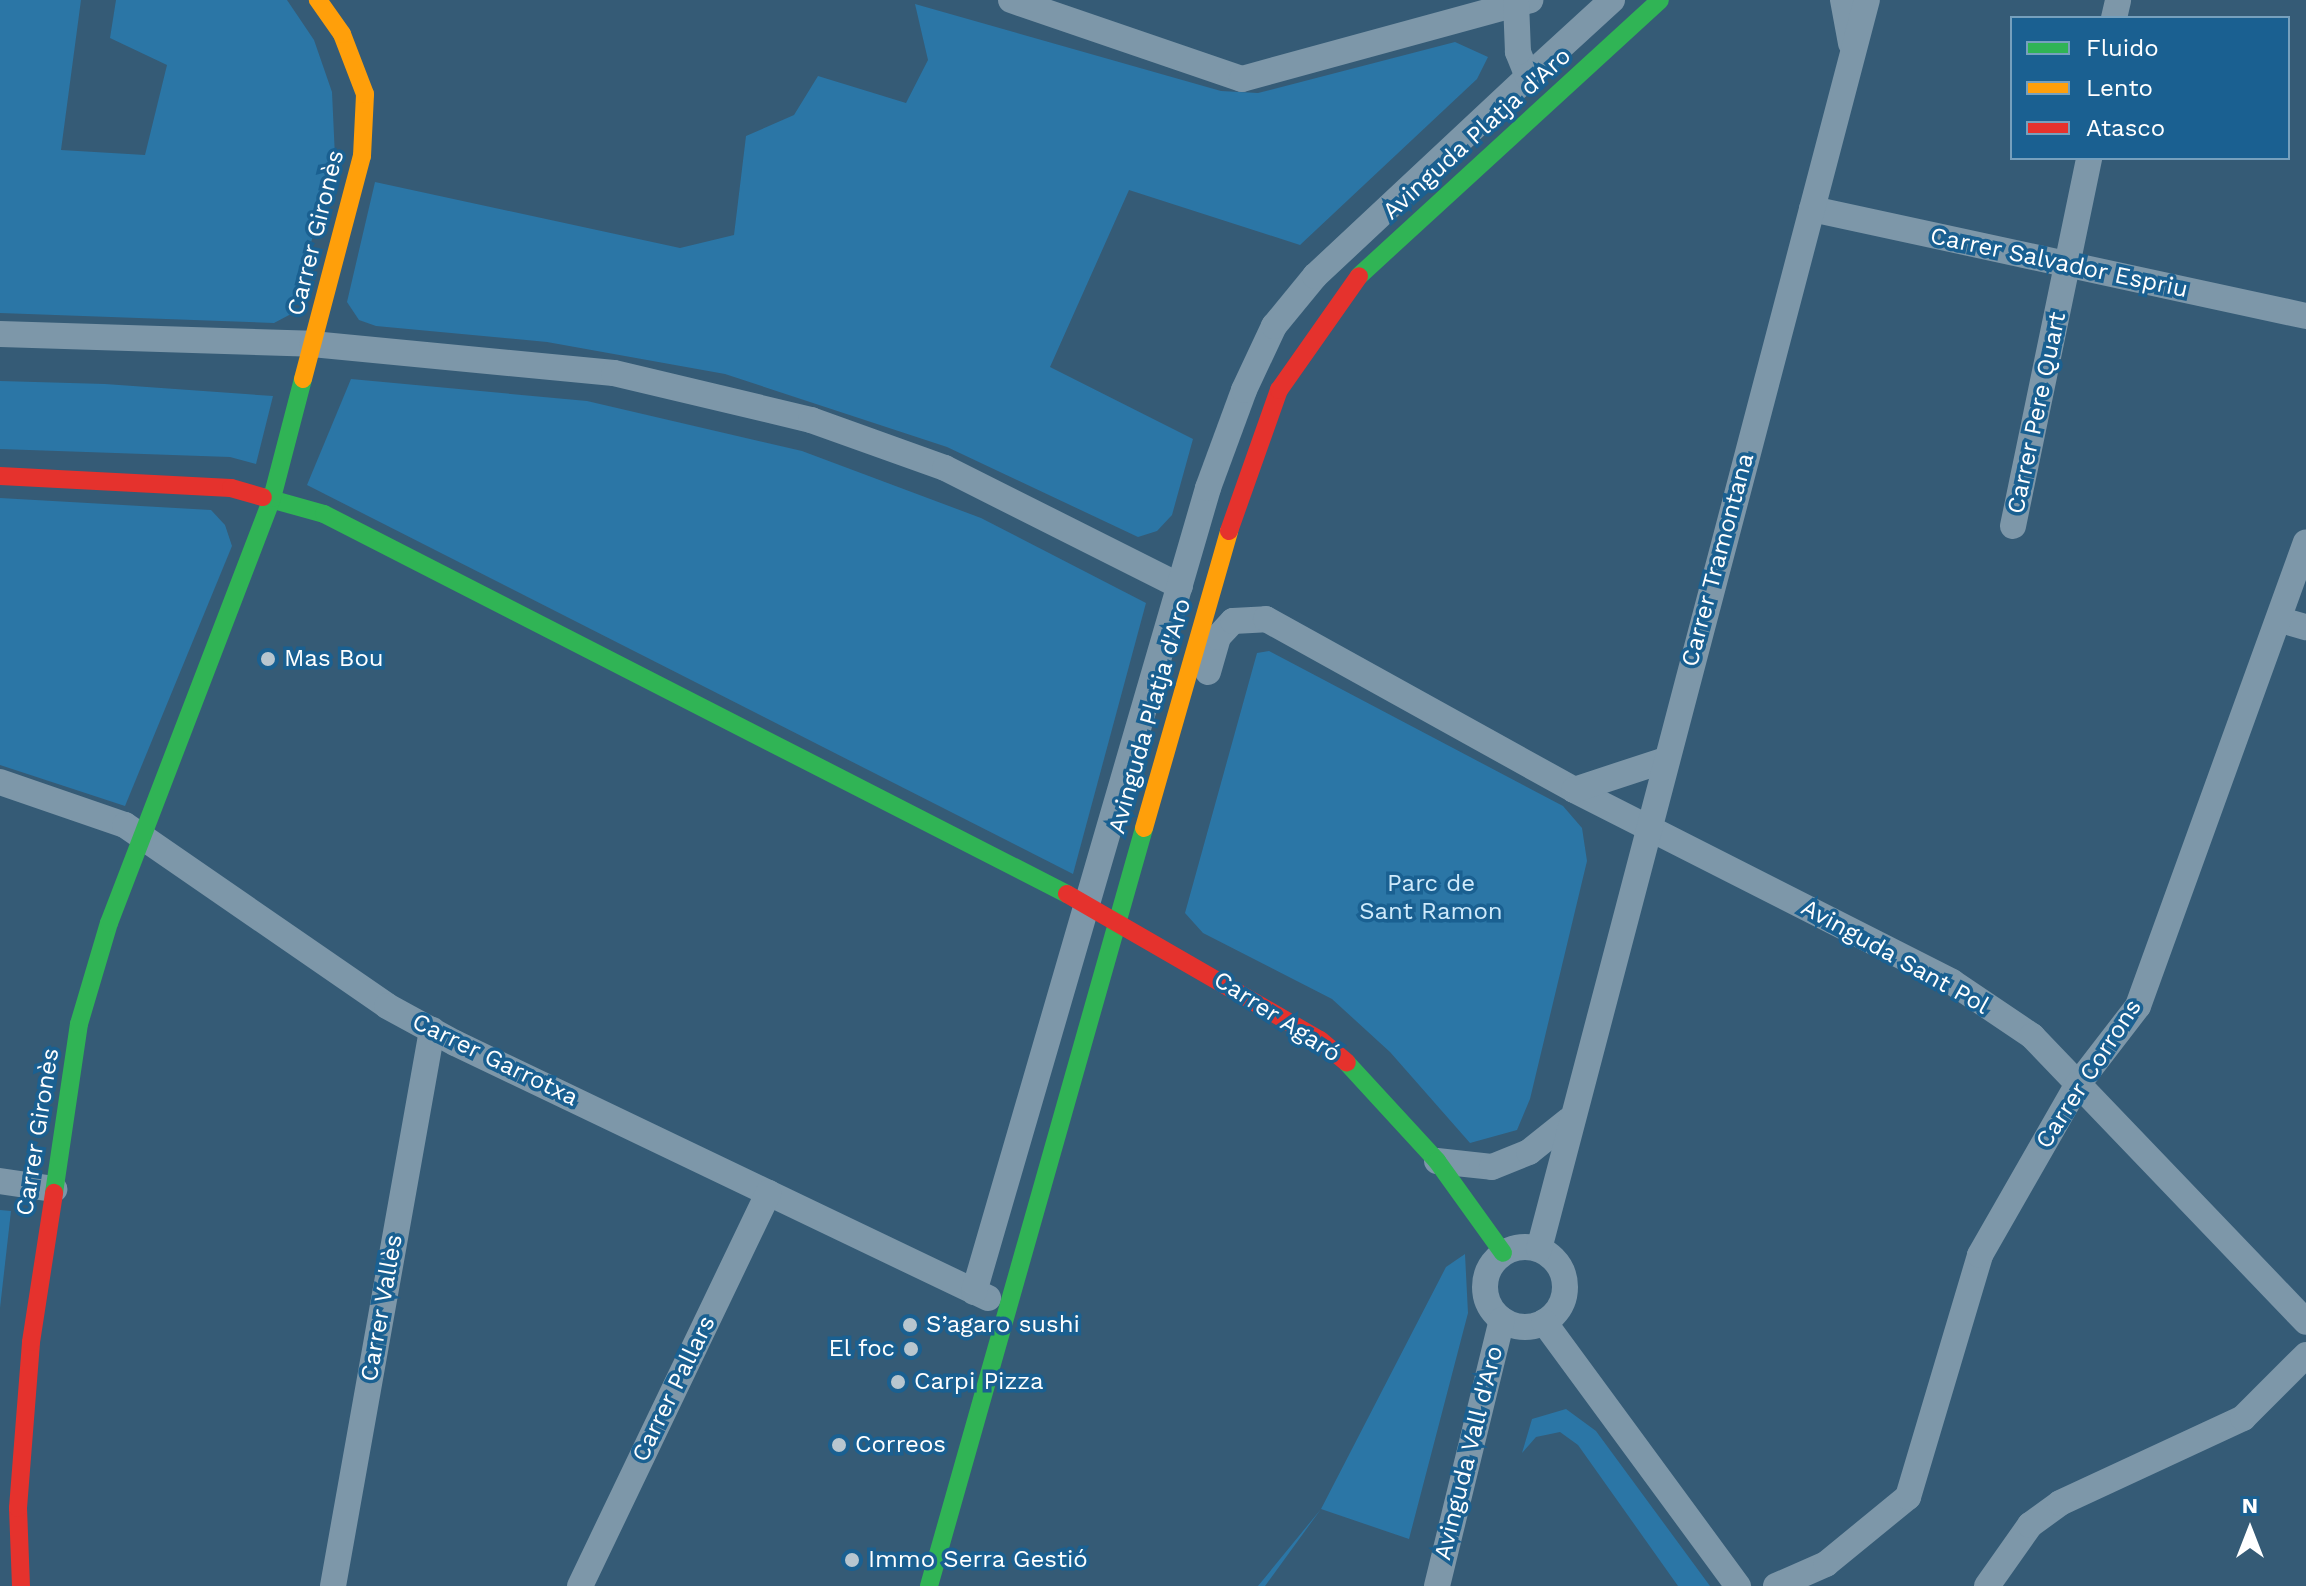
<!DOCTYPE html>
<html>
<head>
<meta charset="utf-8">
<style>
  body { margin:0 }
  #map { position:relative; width:2306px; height:1586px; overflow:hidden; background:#355b76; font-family:"Work Sans",sans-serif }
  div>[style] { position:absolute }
  .green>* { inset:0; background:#2b76a6 }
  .street>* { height:26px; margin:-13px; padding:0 13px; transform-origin:13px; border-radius:13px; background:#7d97a9 }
  .street>.ring { margin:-13px; padding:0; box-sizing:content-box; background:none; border:26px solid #7d97a9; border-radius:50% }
  .fast>* { height:18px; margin:-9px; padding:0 9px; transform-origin:9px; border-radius:9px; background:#30b455 }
  .slow>* { height:18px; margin:-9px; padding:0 9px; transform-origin:9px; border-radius:9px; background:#ff9f0a }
  .jam>* { height:18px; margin:-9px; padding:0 9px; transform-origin:9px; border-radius:9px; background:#e5322d }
  .dots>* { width:22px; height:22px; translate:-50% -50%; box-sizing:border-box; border:4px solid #1a6091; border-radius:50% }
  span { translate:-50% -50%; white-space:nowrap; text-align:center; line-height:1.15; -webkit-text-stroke:7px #1a6091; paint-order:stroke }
  .street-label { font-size:24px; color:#fff }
  .poi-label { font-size:24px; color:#fff }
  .left { translate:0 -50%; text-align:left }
  .right { translate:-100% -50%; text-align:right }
  .park-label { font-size:24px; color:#cfeafb }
  .legend { position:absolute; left:2010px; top:16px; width:280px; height:144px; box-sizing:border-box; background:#1a6091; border:2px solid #76a0bd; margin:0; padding:10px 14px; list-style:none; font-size:24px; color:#fff }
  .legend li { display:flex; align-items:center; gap:16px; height:40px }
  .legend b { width:40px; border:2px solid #76a0bd }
  .north { position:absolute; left:2210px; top:1490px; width:80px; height:80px; -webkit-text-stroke:6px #1a6091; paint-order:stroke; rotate:0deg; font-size:22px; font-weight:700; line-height:32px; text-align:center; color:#fff }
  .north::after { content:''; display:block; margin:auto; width:28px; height:36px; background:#fff; clip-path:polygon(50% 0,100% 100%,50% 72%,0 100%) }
</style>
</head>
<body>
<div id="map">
  <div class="green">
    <div style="clip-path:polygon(0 0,81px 0,61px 150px,145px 155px,167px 65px,110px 38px,116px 0,287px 0,314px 40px,332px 92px,335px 157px,291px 314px,274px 323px,0 313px)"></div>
    <div style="clip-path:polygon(915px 4px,1221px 91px,1258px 93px,1455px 42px,1488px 57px,1477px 79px,1300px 245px,1129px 190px,1050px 367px,1193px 439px,1172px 515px,1157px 531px,1138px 537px,947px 447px,725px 374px,547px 342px,376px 326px,359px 320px,347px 302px,375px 182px,680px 248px,734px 235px,746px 136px,794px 115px,818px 76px,906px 103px,928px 60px)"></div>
    <div style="clip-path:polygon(351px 379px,587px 401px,802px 451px,981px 518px,1146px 603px,1073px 874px,307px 485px)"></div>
    <div style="clip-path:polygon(0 381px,105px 384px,273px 396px,256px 464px,230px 457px,0 449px)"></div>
    <div style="clip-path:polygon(0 498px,211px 510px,225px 525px,232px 546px,125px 806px,0 765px)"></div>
    <div style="clip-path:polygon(1269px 651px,1563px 806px,1582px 828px,1587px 861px,1530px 1099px,1517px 1130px,1470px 1143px,1390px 1052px,1332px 999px,1203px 933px,1185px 913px,1257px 653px)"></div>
    <div style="clip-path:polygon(0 1210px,11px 1211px,0 1308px)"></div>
    <div style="clip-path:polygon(1465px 1254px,1468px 1313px,1409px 1539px,1321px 1509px,1265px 1586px,1258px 1586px,1321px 1509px,1446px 1267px)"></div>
    <div style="clip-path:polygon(1566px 1409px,1596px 1431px,1710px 1586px,1678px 1586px,1578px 1445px,1560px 1432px,1536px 1437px,1522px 1453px,1532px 1419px)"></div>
  </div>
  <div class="street">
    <div style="left:1011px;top:0;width:244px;rotate:18.9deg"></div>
    <div style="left:1242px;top:79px;width:299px;rotate:-15.3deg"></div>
    <div style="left:1843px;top:0;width:44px;rotate:79.5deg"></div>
    <div style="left:2114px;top:18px;width:18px;rotate:-77deg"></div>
    <div style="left:1528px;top:77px;width:114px;rotate:-42.5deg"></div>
    <div style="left:1812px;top:209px;width:505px;rotate:12.22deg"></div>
    <div style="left:0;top:334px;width:312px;rotate:1.8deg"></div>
    <div style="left:312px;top:344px;width:303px;rotate:5.5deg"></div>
    <div style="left:614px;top:373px;width:203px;rotate:13.4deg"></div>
    <div style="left:811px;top:420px;width:142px;rotate:19.7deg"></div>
    <div style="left:945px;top:468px;width:263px;rotate:26.7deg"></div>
    <div style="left:2013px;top:526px;width:376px;rotate:-78.3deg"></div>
    <div style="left:2281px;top:620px;width:26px;rotate:16deg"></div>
    <div style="left:1208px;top:672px;width:36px;rotate:-74deg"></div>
    <div style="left:1218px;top:637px;width:22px;rotate:-47deg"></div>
    <div style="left:1233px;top:621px;width:33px;rotate:-3deg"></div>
    <div style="left:1266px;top:619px;width:352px;rotate:29deg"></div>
    <div style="left:1574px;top:790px;width:424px;rotate:26.9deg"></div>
    <div style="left:1952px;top:982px;width:97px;rotate:34deg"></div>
    <div style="left:2032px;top:1036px;width:396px;rotate:46.2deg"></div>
    <div style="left:0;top:782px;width:132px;rotate:19deg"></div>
    <div style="left:125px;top:825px;width:318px;rotate:34.6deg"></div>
    <div style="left:387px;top:1006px;width:77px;rotate:28.6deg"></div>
    <div style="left:455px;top:1043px;width:591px;rotate:25.57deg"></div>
    <div style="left:1574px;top:790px;width:96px;rotate:-18.2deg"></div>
    <div style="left:1437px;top:1161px;width:55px;rotate:6.2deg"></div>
    <div style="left:1492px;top:1167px;width:40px;rotate:-22deg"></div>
    <div style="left:1529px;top:1152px;width:51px;rotate:-38.7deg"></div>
    <div style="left:0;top:1181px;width:55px;rotate:8.4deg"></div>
    <div class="ring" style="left:1485px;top:1247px;width:54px;height:54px"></div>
    <div style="left:1539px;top:1249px;width:1291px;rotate:-75.29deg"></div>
    <div style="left:974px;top:1292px;width:837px;rotate:-73.77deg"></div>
    <div style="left:1208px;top:488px;width:104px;rotate:-69.8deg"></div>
    <div style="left:1244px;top:390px;width:71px;rotate:-64.9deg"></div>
    <div style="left:1274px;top:326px;width:65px;rotate:-50.6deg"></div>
    <div style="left:1315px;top:276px;width:291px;rotate:-43.1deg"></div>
    <div style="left:1528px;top:77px;width:27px;rotate:-112deg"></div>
    <div style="left:1518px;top:52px;width:49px;rotate:-92.3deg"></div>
    <div style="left:1544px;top:1322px;width:328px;rotate:53.7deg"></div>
    <div style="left:333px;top:1586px;width:565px;rotate:-79.9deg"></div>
    <div style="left:580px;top:1586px;width:436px;rotate:-64.4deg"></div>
    <div style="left:1437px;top:1586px;width:274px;rotate:-76.3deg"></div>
    <div style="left:1776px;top:1586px;width:55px;rotate:-23.7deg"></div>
    <div style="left:1826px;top:1564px;width:106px;rotate:-39.3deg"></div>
    <div style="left:1908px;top:1497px;width:252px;rotate:-73.4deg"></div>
    <div style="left:1980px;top:1255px;width:197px;rotate:-60.2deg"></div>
    <div style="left:2078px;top:1084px;width:98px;rotate:-52.4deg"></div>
    <div style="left:2138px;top:1006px;width:493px;rotate:-70.1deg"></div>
    <div style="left:1987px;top:1586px;width:75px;rotate:-54.8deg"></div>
    <div style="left:2030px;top:1525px;width:37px;rotate:-36deg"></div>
    <div style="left:2060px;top:1503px;width:202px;rotate:-24.9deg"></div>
    <div style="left:2243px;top:1418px;width:89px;rotate:-45deg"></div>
  </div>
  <div class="fast">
    <div style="left:1359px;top:276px;width:408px;rotate:-42.5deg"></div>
    <div style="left:263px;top:497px;width:63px;rotate:15.6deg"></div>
    <div style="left:324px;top:514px;width:835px;rotate:27.09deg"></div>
    <div style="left:1347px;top:1063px;width:133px;rotate:47.4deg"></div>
    <div style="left:1437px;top:1161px;width:113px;rotate:54.3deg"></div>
    <div style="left:54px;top:1193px;width:171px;rotate:-81.6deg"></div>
    <div style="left:79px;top:1024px;width:105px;rotate:-73.5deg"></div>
    <div style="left:109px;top:923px;width:455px;rotate:-69deg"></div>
    <div style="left:272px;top:498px;width:123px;rotate:-75.4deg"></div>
    <div style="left:929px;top:1586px;width:788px;rotate:-74.16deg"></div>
  </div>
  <div class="slow">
    <div style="left:303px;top:379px;width:231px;rotate:-75.2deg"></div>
    <div style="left:362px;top:156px;width:62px;rotate:-87.2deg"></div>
    <div style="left:365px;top:94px;width:64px;rotate:-111deg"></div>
    <div style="left:342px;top:34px;width:42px;rotate:-125.2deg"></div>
    <div style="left:1144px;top:828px;width:309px;rotate:-74deg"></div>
  </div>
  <div class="jam">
    <div style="left:0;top:476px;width:231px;rotate:3deg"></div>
    <div style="left:231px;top:488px;width:33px;rotate:16deg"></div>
    <div style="left:1229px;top:531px;width:150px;rotate:-70.5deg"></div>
    <div style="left:1279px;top:390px;width:139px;rotate:-54.9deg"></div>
    <div style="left:1067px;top:894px;width:292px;rotate:30deg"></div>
    <div style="left:1320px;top:1040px;width:35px;rotate:40deg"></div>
    <div style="left:21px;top:1586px;width:78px;rotate:-92.2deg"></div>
    <div style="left:18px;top:1508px;width:167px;rotate:-85.5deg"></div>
    <div style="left:31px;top:1342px;width:151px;rotate:-81.2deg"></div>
  </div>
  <div class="dots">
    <div style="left:268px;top:659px;background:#b8c6cf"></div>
    <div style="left:910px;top:1325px;background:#b8c6cf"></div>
    <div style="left:911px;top:1349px;background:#b8c6cf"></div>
    <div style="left:898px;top:1382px;background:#b8c6cf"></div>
    <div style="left:839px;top:1445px;background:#b8c6cf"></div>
    <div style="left:852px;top:1560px;background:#b8c6cf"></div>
  </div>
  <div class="street-label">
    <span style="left:1477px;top:134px;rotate:-42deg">Avinguda Platja d'Aro</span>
    <span style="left:316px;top:233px;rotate:-76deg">Carrer Gironès</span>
    <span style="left:2059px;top:263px;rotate:12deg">Carrer Salvador Espriu</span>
    <span style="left:2037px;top:413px;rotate:-78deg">Carrer Pere Quart</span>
    <span style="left:1718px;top:560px;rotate:-75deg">Carrer Tramontana</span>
    <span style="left:1150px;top:716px;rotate:-74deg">Avinguda Platja d'Aro</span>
    <span style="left:1895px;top:957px;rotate:29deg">Avinguda Sant Pol</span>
    <span style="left:1277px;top:1017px;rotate:33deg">Carrer Agaró</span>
    <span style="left:495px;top:1060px;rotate:26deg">Carrer Garrotxa</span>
    <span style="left:2089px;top:1074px;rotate:-57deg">Carrer Corrons</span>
    <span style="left:38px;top:1132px;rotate:-81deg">Carrer Gironès</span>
    <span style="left:382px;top:1308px;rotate:-80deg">Carrer Vallès</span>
    <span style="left:674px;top:1389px;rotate:-64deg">Carrer Pallars</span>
    <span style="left:1469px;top:1453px;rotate:-76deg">Avinguda Vall d'Aro</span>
  </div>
  <div class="poi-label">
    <span class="left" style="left:284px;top:659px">Mas Bou</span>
    <span class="left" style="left:926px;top:1325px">S’agaro sushi</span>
    <span class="right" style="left:895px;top:1349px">El foc</span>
    <span class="left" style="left:914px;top:1382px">Carpi Pizza</span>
    <span class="left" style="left:855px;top:1445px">Correos</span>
    <span class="left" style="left:868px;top:1560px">Immo Serra Gestió</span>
  </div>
  <div class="park-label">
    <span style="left:1431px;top:898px">Parc de<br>Sant Ramon</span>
  </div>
  <ul class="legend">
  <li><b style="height:10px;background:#30b455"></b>Fluido</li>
  <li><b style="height:10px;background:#ff9f0a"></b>Lento</li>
  <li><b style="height:10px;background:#e5322d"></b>Atasco</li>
  </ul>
  <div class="north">N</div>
</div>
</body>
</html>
